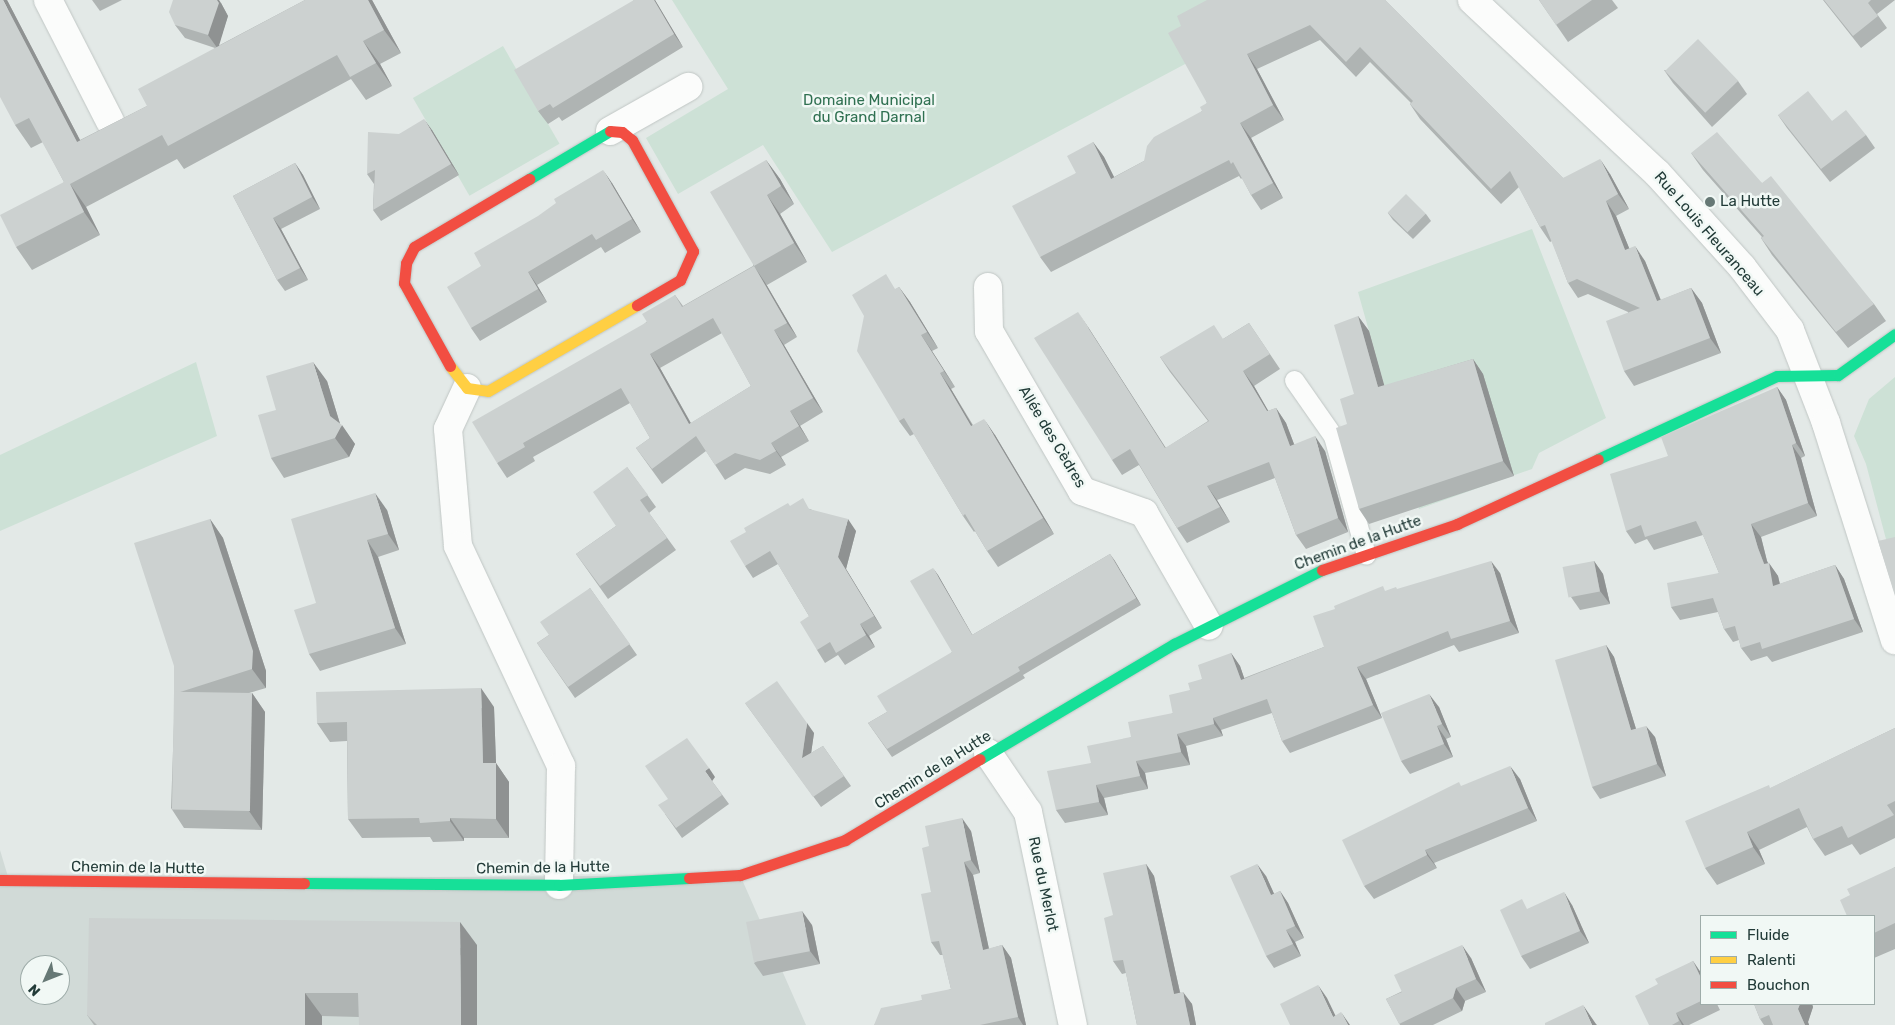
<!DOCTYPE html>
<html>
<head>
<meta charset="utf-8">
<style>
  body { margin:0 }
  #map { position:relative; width:1895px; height:1025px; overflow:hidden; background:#e3e9e7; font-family:Rubik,sans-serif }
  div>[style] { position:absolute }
  .built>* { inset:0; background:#d1dad7 }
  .green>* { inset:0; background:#cde1d6; transform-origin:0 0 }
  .roads { filter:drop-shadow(0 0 1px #c0c6c4) drop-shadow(0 0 1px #c0c6c4) }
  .lane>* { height:19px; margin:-9.5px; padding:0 9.5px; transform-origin:9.5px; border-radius:9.5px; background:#fbfcfb }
  .street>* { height:28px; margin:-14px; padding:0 14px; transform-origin:14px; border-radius:14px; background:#fbfcfb }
  .fast>* { height:11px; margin:-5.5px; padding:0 5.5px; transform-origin:5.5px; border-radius:5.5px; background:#16e098 }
  .slow>* { height:11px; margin:-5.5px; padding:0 5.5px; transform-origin:5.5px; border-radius:5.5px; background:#ffcf43 }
  .jam>* { height:11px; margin:-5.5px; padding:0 5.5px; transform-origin:5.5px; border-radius:5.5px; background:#f24e42 }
  .wall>* { inset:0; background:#afb4b3 }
  .shaded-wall>* { inset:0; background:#8f9292 }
  .building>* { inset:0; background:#ccd1d0; transform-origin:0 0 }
  .dots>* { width:14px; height:14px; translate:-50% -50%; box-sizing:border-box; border:2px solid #f1f8f5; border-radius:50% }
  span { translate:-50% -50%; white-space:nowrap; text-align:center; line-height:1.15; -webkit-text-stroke:5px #f1f8f5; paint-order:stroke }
  .park-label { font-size:15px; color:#2f7051 }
  .poi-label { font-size:15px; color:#223b38 }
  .left { translate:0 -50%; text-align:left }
  .street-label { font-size:15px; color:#223b38 }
  .legend { position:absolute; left:1700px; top:915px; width:175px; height:90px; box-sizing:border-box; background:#f1f8f5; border:1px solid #9eaca9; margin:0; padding:6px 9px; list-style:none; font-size:15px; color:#223b38 }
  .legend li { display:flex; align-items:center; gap:10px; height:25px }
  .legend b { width:25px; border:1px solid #9eaca9 }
  .north { position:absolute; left:20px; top:955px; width:50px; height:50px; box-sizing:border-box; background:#f1f8f5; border:1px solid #9eaca9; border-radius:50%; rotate:226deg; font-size:14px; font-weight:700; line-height:20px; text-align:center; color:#223b38 }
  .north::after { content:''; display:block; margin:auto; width:18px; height:22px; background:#667875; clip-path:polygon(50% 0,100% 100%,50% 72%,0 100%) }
</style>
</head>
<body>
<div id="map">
  <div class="built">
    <div style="clip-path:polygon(evenodd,0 850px,9px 880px,740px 875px,806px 1025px,0 1025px,0 850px,30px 965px,60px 965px,60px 995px,30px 995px,30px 965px)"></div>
  </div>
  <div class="green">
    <div style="clip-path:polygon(672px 0,1325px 0,1187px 63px,832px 252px,763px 145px,678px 194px,646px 138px,728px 89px)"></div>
    <div style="left:503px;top:46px;width:113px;height:104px;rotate:60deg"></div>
    <div style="clip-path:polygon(1532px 229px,1606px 418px,1539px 453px,1532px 469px,1419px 509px,1358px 292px)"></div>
    <div style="clip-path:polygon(196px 362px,217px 436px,0 531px,0 455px)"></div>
    <div style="clip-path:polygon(1895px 377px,1895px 573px,1866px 464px,1854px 436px,1869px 399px)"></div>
  </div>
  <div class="roads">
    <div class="lane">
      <div style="left:1294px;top:380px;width:68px;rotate:55.1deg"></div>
      <div style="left:1333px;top:436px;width:123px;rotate:74.5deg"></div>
    </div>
    <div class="street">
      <div style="left:48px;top:0;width:136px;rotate:62.9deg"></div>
      <div style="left:1472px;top:0;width:253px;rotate:43.1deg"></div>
      <div style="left:1657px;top:173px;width:127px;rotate:47.9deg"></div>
      <div style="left:1742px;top:267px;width:79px;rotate:52.7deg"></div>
      <div style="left:1790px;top:330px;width:100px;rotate:68.8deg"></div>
      <div style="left:1826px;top:423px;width:228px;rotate:72.4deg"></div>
      <div style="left:610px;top:131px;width:90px;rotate:-29.4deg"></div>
      <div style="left:988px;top:287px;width:44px;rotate:88.7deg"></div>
      <div style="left:989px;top:331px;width:185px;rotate:59.8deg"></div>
      <div style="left:1082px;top:491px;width:66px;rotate:19.5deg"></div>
      <div style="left:1144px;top:513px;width:130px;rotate:60.1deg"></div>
      <div style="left:467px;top:388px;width:45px;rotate:114.9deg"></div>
      <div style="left:448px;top:429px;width:117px;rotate:85.1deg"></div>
      <div style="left:458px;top:546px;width:243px;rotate:64.9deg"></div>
      <div style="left:561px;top:766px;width:119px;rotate:91deg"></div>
      <div style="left:988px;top:753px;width:71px;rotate:55.9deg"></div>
      <div style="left:1028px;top:812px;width:218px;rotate:78.1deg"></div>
    </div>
    <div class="fast">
      <div style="left:529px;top:179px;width:94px;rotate:-30.7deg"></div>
      <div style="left:1598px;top:459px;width:197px;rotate:-24.9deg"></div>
      <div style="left:1777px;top:376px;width:61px;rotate:-0.9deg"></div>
      <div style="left:1838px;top:375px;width:70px;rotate:-35.7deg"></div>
      <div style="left:980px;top:759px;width:226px;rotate:-30.7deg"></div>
      <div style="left:1174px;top:644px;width:165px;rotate:-26.6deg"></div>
      <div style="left:304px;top:883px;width:255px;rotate:0.4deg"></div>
      <div style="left:559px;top:885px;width:130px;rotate:-3.1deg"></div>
    </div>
    <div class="slow">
      <div style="left:450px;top:366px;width:28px;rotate:52deg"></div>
      <div style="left:467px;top:388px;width:21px;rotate:8deg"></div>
      <div style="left:488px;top:391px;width:172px;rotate:-30deg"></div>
    </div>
    <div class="jam">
      <div style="left:610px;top:131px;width:12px;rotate:5deg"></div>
      <div style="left:622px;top:132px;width:13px;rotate:39deg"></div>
      <div style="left:632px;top:140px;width:127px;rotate:61.2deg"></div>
      <div style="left:693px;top:251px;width:32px;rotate:114deg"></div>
      <div style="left:680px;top:280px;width:50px;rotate:149.8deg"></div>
      <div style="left:450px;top:366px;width:95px;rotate:-119deg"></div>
      <div style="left:404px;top:283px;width:20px;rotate:-84deg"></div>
      <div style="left:406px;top:263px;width:18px;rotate:-63deg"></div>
      <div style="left:414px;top:247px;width:134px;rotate:-30.6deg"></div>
      <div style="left:1322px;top:570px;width:143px;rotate:-18.8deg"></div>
      <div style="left:1457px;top:524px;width:155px;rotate:-24.7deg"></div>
      <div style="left:689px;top:878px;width:51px;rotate:-3.4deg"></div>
      <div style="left:740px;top:875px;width:111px;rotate:-18.4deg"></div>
      <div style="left:845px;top:840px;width:157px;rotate:-31deg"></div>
      <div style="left:0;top:880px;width:304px;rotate:0.6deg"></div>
    </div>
  </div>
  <div class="wall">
    <div style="clip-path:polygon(7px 0,80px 140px,147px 106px,215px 48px,185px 38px,175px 25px,221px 3px,228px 16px,218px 46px,305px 0,372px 0,401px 53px,380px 64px,392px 86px,366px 100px,351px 79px,184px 169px,177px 159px,86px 207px,100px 235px,32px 270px,16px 247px,64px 182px,43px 142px,31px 148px,15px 125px)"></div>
    <div style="clip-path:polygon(92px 0,122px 0,100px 11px)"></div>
    <div style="clip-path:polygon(634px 0,655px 0,683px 47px,562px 121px,559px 117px,548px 124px,538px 111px)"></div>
    <div style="clip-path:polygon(1385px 0,1563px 178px,1610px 174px,1629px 209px,1616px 216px,1629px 248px,1645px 261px,1661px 300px,1691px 288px,1702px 303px,1721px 353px,1634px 386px,1624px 371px,1628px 312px,1588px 294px,1578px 298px,1568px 283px,1552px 241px,1550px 242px,1540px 227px,1519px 187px,1501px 204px,1420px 119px,1410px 104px,1411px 103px,1370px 62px,1356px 77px,1320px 40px,1257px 69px,1284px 120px,1251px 138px,1283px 198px,1261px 210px,1251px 195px,1242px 178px,1241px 179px,1239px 176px,1051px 272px,1040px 257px,1076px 173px,1093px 142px,1104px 157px,1114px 177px,1144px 161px,1202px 111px,1207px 103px,1181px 26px)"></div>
    <div style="clip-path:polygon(1539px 0,1612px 0,1618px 8px,1568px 42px)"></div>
    <div style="clip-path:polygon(1823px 0,1895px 0,1877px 14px,1887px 28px,1861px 48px)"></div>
    <div style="clip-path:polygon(1664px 70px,1738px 81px,1747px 94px,1712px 127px,1673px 83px)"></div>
    <div style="clip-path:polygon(1778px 115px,1832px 121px,1866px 135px,1875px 148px,1830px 182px,1787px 128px)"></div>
    <div style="clip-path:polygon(432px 130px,459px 175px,381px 221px,373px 210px,374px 184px,367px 174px,399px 134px)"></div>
    <div style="clip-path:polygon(1691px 153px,1762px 183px,1874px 304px,1886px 321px,1848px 348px,1772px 255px,1761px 238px,1762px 237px,1703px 170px)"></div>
    <div style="clip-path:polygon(evenodd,766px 160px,780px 179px,794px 204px,780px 214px,807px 262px,767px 285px,766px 284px,797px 337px,784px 345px,823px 412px,800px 426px,809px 441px,781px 457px,786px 465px,770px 474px,745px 468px,725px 480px,706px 451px,662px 484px,636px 448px,650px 438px,630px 403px,533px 457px,535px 461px,507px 478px,497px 463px,675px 295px,683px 306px,753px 266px,766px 160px,722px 333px,751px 386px,691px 423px,660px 368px,722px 333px)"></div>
    <div style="clip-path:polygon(295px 163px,303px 175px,320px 209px,281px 229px,308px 280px,285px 291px,277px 280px,233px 196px)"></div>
    <div style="clip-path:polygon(612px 183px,641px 232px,605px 253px,601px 247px,537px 285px,547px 302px,480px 341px,471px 328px,481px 266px)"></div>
    <div style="clip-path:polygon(1388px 213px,1426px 214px,1431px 221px,1413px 239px,1393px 220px)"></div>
    <div style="clip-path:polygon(899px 287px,910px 302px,938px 348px,932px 351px,955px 387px,951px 389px,973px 425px,995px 435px,1054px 534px,998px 567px,987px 551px,975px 531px,974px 532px,963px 516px,914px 434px,910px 436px,899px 421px,896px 289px)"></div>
    <div style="clip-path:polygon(1358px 316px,1369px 331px,1384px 386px,1473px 359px,1483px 374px,1514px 476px,1369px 524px,1359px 509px,1347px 424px,1354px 394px)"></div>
    <div style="clip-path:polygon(1249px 323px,1280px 369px,1254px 386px,1268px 411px,1276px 408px,1286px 423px,1294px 444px,1325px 451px,1348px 532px,1306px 549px,1296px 535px,1275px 478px,1217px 500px,1230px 522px,1187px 543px,1177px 528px,1139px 465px,1122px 475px,1112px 460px,1088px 327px,1166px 448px,1208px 421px,1170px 372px,1160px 357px,1223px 339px)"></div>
    <div style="clip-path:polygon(327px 381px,340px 424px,355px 444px,349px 457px,284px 478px,271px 458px,276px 410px)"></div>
    <div style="clip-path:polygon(1777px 387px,1786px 400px,1805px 456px,1801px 458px,1817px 516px,1761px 537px,1767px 561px,1778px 576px,1780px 584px,1835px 565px,1844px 579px,1863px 632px,1772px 662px,1767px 656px,1751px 661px,1741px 648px,1739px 640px,1733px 642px,1724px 629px,1718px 612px,1680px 620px,1671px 607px,1719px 573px,1703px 535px,1654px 550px,1647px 539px,1635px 544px,1626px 531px,1668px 456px)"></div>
    <div style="clip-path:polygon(627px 467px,656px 507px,649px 513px,676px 550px,608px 599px,576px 554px,616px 526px)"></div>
    <div style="clip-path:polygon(790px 506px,810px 509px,856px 531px,846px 569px,882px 628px,869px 636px,875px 647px,845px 665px,838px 655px,825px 663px,817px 650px,809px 616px,778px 564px,753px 578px,745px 566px)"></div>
    <div style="clip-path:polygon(387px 510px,399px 550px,378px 557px,406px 644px,320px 671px,309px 654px,316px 603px)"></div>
    <div style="clip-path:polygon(210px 519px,223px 538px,266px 671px,266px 688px,249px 693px,252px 693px,265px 712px,262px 830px,184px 828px,171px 808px,175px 695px,174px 694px)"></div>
    <div style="clip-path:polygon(1110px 554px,1141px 605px,1023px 675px,1025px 678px,892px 757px,868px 723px,887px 712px,952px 652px,938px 575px,972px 635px)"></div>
    <div style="clip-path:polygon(1594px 561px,1603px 574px,1610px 604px,1580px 610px,1571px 597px)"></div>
    <div style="clip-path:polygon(1500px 573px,1519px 633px,1459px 652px,1454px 645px,1366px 679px,1382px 718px,1290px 753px,1282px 741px,1272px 713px,1221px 730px,1223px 736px,1186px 746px,1190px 765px,1145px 773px,1148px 789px,1104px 798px,1108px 815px,1065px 823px,1056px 810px,1091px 763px,1131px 737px,1173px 713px,1190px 690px,1202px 679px,1231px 653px,1240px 666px,1244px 678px,1324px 647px,1387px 591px)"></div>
    <div style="clip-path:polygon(590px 588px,637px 655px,575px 698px,537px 643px,549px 635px)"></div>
    <div style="clip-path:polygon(1606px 645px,1614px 657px,1636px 729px,1655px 737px,1666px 776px,1600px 799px,1592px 787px)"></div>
    <div style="clip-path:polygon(745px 703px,814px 733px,811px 753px,823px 746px,851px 786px,821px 807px)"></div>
    <div style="clip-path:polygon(494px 707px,496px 763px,509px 782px,509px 838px,464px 838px,464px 841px,433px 842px,430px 837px,362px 838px,348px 819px,347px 741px,330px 742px,317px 723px)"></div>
    <div style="clip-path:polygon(1439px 707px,1451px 737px,1446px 739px,1453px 757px,1410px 774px,1401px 761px)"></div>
    <div style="clip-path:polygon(1895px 728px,1895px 838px,1860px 855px,1852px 844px,1825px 856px,1813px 839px,1807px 827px,1759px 850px,1765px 864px,1717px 885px,1705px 868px,1771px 788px)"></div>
    <div style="clip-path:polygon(715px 777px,712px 781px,729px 804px,682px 838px,665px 814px)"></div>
    <div style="clip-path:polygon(1520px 779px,1537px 821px,1434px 863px,1437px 868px,1374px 899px,1364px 886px,1462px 786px)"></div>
    <div style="clip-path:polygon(971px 831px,980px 873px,973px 875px,989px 949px,1002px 945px,1011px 958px,1026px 1025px,874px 1025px,922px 1000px,951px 989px,943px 955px,940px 955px,931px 942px,931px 892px,929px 846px)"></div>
    <div style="clip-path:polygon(1146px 864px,1154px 876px,1180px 992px,1192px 1004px,1196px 1025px,1137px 1025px,1126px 973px,1122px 974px,1113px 961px,1113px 915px)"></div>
    <div style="clip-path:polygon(1895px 867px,1895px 949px,1874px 958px,1874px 916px,1850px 895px)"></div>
    <div style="clip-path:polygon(1266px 876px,1274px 894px,1280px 891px,1288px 903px,1304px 938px,1295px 942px,1301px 956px,1274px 968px,1266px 956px)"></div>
    <div style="clip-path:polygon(1572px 905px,1589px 943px,1530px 969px,1521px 956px)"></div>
    <div style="clip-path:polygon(812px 925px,820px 964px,763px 976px,754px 963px)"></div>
    <div style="clip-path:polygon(477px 945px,359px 1017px,322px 1016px,322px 1025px,94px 1025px,87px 1015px)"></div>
    <div style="clip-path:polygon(1471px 958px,1486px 992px,1465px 1001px,1462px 1011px,1433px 1025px,1400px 1025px,1386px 999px)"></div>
    <div style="clip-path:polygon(1693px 961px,1701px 973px,1701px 1004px,1717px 1004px,1720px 1010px,1689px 1025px,1649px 1025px,1658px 984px)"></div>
    <div style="clip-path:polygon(1754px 1004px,1812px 1004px,1813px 1007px,1808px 1022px,1809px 1025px,1764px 1025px,1760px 1019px)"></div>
  </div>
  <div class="shaded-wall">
    <div style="clip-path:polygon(3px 0,7px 0,93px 165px,77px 142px)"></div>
    <div style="clip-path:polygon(217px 0,219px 0,221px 3px,228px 16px,218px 49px,208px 35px)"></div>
    <div style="clip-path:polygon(368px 0,372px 0,401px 53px,384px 30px)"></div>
    <div style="clip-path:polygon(654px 0,655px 0,658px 5px,683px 47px,674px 34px)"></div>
    <div style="clip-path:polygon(363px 41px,380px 64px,392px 86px,376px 63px)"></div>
    <div style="clip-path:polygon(1247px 54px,1257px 69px,1284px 120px,1273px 105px)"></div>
    <div style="clip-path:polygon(424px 119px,432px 130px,459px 175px,451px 164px)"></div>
    <div style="clip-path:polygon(1240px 123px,1251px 138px,1283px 198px,1273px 183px)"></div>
    <div style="clip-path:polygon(1093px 142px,1104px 157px,1122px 193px,1111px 179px)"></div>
    <div style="clip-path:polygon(1600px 159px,1610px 174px,1629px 209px,1618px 194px)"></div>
    <div style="clip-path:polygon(766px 160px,780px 179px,794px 204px,781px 186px)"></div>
    <div style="clip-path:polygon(295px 163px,303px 175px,320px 209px,312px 197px)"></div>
    <div style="clip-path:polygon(603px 170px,612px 183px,641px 232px,632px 219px)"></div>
    <div style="clip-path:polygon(70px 184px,86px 207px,100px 235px,84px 212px)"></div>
    <div style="clip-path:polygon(767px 195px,780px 214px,807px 262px,794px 243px)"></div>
    <div style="clip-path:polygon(1606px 201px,1616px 216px,1636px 265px,1625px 250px)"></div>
    <div style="clip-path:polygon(273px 218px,281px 229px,308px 280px,300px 268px)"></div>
    <div style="clip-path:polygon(1635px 246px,1645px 261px,1667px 316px,1657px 301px)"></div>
    <div style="clip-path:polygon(756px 269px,766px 284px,797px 337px,787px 323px)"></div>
    <div style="clip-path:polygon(528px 272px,537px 285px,547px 302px,538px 289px)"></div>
    <div style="clip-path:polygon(899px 287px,910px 302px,938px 348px,927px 332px)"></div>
    <div style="clip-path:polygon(1691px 288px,1702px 303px,1721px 353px,1710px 338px)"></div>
    <div style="clip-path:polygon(1078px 312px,1088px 327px,1175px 463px,1165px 448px)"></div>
    <div style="clip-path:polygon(1358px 316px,1369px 331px,1389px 402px,1378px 387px)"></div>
    <div style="clip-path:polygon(774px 330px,784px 345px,823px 412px,813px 398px)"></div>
    <div style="clip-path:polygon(921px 335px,932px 351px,955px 387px,944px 371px)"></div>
    <div style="clip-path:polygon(650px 354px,660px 368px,699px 438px,689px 424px)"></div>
    <div style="clip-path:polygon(1473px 359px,1483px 374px,1514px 476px,1503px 461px)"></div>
    <div style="clip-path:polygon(313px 362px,327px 381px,341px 427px,342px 425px,355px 444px,349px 457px,335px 438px,330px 416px)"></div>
    <div style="clip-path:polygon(1243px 371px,1254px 386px,1277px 426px,1267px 411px)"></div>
    <div style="clip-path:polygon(940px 373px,951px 389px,982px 442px,971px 426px)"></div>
    <div style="clip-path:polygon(1777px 387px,1786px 400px,1805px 456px,1796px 443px)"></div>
    <div style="clip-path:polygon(1276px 408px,1286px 423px,1300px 460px,1290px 446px)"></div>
    <div style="clip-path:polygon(790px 411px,800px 426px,809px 441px,799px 426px)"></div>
    <div style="clip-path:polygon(984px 419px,995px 435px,1054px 534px,1043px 518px)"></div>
    <div style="clip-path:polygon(1315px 436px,1325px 451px,1348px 532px,1338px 518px)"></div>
    <div style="clip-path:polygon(771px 443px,781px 457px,786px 465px,776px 451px)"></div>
    <div style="clip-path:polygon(1792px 445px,1801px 458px,1817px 516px,1808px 503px)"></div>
    <div style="clip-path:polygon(1207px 486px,1217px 500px,1230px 522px,1220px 507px)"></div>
    <div style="clip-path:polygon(375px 493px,387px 510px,399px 550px,388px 534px)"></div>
    <div style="clip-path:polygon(210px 519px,223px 538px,266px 671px,266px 688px,252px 669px)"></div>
    <div style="clip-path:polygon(848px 519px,856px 531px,846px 569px,882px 628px,874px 616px,838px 557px)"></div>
    <div style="clip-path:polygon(1751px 524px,1761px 537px,1767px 561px,1770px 569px,1769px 563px,1778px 576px,1783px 599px,1773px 586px,1758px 548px)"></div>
    <div style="clip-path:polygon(367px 540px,378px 557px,406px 644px,395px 628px)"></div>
    <div style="clip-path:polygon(1110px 554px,1115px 561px,1141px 605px,1136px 598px)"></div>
    <div style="clip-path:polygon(1491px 561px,1500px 573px,1519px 633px,1510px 621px)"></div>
    <div style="clip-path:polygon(1594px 561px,1603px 574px,1610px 604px,1600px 591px)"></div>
    <div style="clip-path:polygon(1835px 565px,1844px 579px,1863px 632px,1854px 619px)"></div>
    <div style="clip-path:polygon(933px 568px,938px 575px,977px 643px,972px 635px)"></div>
    <div style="clip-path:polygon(860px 624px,869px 636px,875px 647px,866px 635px)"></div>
    <div style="clip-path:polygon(1606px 645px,1614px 657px,1640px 742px,1631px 730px)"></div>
    <div style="clip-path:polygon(1231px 653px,1240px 666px,1249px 692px,1241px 680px)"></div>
    <div style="clip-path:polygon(1357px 667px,1366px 679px,1382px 718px,1373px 705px)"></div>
    <div style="clip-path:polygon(481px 688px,494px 707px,496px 763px,509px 782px,509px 838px,496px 819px,483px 763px)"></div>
    <div style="clip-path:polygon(252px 693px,265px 712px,262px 830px,249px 811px)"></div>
    <div style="clip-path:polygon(1429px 694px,1439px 707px,1451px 737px,1442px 724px)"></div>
    <div style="clip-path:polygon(1213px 718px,1221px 730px,1223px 736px,1214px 724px)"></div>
    <div style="clip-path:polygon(807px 723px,814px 733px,809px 768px,802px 758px)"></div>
    <div style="clip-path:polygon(1437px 726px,1446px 739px,1453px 757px,1444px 744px)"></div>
    <div style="clip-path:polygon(1646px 726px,1655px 737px,1666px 776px,1657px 764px)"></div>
    <div style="clip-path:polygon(1177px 734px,1186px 746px,1190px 765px,1181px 752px)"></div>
    <div style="clip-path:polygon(1136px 761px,1145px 773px,1148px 789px,1140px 776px)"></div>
    <div style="clip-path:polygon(1510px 766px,1520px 779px,1537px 821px,1528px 808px)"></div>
    <div style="clip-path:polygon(709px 768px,715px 777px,712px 781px,705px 771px)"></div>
    <div style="clip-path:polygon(1096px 785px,1104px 798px,1108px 815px,1099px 802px)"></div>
    <div style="clip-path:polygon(450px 818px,464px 838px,464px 841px,450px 821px)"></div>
    <div style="clip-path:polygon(962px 818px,971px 831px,980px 873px,971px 860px)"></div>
    <div style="clip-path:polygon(1747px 832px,1759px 850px,1765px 864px,1753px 847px)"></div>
    <div style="clip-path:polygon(1425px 850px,1434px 863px,1437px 868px,1427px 855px)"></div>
    <div style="clip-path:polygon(964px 862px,973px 875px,992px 963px,983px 950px)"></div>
    <div style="clip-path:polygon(1146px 864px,1154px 876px,1183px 1006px,1174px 994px)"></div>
    <div style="clip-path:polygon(1257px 864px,1266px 876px,1280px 907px,1271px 895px)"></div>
    <div style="clip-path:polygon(1280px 891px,1288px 903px,1304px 938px,1295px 926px)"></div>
    <div style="clip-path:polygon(1564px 892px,1572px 905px,1589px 943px,1580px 931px)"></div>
    <div style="clip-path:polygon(802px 911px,812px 925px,820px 964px,810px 951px)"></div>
    <div style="clip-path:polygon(460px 922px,477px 945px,477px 1025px,461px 1025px)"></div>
    <div style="clip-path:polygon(1286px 930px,1295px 942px,1301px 956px,1293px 944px)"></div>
    <div style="clip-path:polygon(1002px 945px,1011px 958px,1026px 1025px,1023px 1025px,1018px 1017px)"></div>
    <div style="clip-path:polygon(1462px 945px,1471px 958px,1486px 992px,1476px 979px)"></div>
    <div style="clip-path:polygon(1693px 961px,1701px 973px,1701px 978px)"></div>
    <div style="clip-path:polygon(1318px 985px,1327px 998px,1340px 1025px,1333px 1017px)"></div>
    <div style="clip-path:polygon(1456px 988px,1465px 1001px,1462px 1011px,1453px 998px)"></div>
    <div style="clip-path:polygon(1183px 992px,1192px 1004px,1196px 1025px,1190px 1025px)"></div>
    <div style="clip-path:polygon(305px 993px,322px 1016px,322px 1025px,305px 1025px)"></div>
    <div style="clip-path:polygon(1800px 1004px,1812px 1004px,1813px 1007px,1808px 1022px,1809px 1025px,1805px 1025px,1798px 1009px)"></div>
    <div style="clip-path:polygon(1583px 1005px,1596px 1024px,1597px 1025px,1592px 1025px)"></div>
    <div style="clip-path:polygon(1341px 1012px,1350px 1025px,1348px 1025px)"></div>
    <div style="clip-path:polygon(1676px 1013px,1684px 1025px,1682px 1025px)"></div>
  </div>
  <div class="building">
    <div style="clip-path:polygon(0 0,3px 0,77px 142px,147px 106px,138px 89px,305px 0,368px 0,384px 30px,363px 41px,376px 63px,350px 77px,337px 55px,168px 146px,162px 135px,70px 184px,84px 212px,16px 247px,0 215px,64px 182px,29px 118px,15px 125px,0 97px)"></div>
    <div style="clip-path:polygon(173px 0,217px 0,219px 3px,208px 35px,175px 25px,169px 12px)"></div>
    <div style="clip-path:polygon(634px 0,654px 0,674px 34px,553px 108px,550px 104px,538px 111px,514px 70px)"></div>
    <div style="clip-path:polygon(1207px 0,1385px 0,1563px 178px,1600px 159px,1618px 194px,1606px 201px,1625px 250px,1635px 246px,1657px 301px,1691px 288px,1710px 338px,1624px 371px,1606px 321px,1640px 308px,1577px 279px,1568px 283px,1545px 225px,1540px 227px,1510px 171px,1491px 189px,1410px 104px,1413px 101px,1360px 47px,1346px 62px,1310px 25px,1247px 54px,1273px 105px,1240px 123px,1273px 183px,1251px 195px,1233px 162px,1231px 164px,1229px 160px,1040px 257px,1012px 206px,1076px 173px,1067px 156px,1093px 142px,1111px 179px,1144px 161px,1147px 146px,1154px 137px,1202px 111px,1200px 107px,1207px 103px,1168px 33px,1181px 26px,1177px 16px)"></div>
    <div style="clip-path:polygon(1539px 0,1592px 0,1556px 25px)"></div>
    <div style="clip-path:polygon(1824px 0,1871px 0,1868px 3px,1878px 16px,1853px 36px)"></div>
    <div style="left:1698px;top:39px;width:58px;height:46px;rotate:46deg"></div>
    <div style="clip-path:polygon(1808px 91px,1832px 121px,1846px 110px,1866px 135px,1821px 169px,1778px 115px)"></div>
    <div style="clip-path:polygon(424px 119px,451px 164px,373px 210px,375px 170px,367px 174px,368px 132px,399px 134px)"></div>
    <div style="clip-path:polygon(1717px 132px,1762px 183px,1771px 176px,1874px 304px,1836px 332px,1761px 238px,1764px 236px,1691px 153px)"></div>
    <div style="clip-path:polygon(766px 160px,781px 186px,767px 195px,794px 243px,754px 266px,710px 192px)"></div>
    <div style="clip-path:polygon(295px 163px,312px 197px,273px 218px,300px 268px,277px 280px,233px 196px)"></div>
    <div style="clip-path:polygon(603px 170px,632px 219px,596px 240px,592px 234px,528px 272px,538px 289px,471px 328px,447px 287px,481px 266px,474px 253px,538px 216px,556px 203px,554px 199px)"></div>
    <div style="left:1406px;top:194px;width:28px;height:26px;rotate:45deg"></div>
    <div style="clip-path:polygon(evenodd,754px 266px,787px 323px,774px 330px,813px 398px,790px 411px,799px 426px,771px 443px,776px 451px,760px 460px,735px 453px,715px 465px,696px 436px,652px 469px,636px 448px,650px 438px,621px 388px,523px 443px,525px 447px,497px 463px,472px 422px,647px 322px,642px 314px,675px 295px,682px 307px,754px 266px,713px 318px,751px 386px,689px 424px,650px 354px,713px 318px)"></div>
    <div style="clip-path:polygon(886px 274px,895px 289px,899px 287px,927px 332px,921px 335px,944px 371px,940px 373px,971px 426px,984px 419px,1043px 518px,987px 551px,965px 514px,963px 516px,904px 418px,899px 421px,857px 351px,864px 316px,852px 295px)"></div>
    <div style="clip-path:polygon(1078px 312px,1165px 448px,1209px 421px,1160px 357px,1214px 325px,1223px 339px,1249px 323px,1270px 354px,1243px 371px,1267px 411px,1276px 408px,1290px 446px,1315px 436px,1338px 518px,1296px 535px,1269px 462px,1207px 486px,1220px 507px,1177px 528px,1130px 449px,1112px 460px,1034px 338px)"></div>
    <div style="clip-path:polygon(1358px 316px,1378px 387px,1473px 359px,1503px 461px,1359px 509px,1336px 428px,1347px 424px,1340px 399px,1354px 394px,1334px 325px)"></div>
    <div style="clip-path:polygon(313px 362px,330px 416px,342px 425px,335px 438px,271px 458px,258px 415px,276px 410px,266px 376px)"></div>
    <div style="clip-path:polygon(1777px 387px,1796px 443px,1792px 445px,1808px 503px,1751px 524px,1758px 548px,1764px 564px,1769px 563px,1773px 586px,1835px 565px,1854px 619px,1762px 649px,1760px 642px,1741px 648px,1735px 626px,1724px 629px,1713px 598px,1671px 607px,1667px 583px,1719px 573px,1707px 544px,1696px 521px,1645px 537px,1641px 525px,1626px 531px,1610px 474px,1668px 456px,1661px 437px)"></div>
    <div style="clip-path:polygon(627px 467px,648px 495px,640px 500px,667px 538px,600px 586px,576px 554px,616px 526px,593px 492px)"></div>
    <div style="clip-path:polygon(375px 493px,388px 534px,367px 540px,395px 628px,309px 654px,294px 610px,316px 603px,291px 519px)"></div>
    <div style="clip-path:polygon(803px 498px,809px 509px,848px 519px,838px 557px,874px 616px,860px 624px,866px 635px,836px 653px,830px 642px,817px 650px,800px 622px,809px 616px,770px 551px,745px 566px,730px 541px,746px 532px,744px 528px,788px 503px,790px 506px)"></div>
    <div style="clip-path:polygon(210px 519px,253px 651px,252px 669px,174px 694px,174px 666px,134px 543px)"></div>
    <div style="clip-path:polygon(1895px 537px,1895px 596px,1878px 541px)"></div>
    <div style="clip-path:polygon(1110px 554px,1136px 598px,1018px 667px,1020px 671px,887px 749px,868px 723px,887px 712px,877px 696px,952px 652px,910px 581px,933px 568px,972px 635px)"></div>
    <div style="clip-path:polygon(1491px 561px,1510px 621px,1451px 639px,1448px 631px,1357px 667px,1373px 705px,1282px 741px,1267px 699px,1213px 718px,1214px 724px,1177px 734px,1181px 752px,1136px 761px,1140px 776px,1096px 785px,1099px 802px,1056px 810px,1047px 771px,1091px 763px,1087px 746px,1131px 737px,1128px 722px,1173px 713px,1174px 720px,1169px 695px,1190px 690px,1188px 683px,1202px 679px,1198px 665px,1231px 653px,1241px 680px,1324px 647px,1313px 616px,1335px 609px,1334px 606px,1383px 586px,1385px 591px,1396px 587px,1397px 589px)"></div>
    <div style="left:1594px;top:561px;width:31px;height:32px;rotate:79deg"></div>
    <div style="clip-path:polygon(590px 588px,630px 644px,568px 687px,537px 643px,549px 635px,540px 622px)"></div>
    <div style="clip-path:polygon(1606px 645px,1631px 730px,1646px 726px,1657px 764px,1592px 787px,1555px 660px)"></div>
    <div style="clip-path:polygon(777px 681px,807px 723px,802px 758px,823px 746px,844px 776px,813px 797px,745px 703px)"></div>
    <div style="clip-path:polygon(481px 688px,483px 763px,496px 763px,496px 819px,450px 818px,450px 821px,420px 823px,419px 818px,348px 819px,347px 722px,317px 723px,316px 692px)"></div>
    <div style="left:252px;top:693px;width:118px;height:78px;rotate:91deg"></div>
    <div style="clip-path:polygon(1429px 694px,1442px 724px,1437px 726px,1444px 744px,1401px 761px,1381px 713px)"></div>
    <div style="clip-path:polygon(1895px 728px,1895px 801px,1887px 805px,1894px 815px,1848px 838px,1842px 826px,1813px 839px,1799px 808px,1747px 832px,1753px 847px,1705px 868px,1685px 821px,1769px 785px,1770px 788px)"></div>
    <div style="clip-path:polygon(687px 738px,709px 768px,705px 771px,722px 795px,676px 828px,658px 805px,668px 799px,645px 766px)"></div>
    <div style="clip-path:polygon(1510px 766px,1528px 808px,1425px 850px,1427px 855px,1364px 886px,1342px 840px,1459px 782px,1461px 786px)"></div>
    <div style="clip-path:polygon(962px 818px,971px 860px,964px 862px,983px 950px,1002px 945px,1018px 1017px,980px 1025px,874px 1025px,881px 1008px,922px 1000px,921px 995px,951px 989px,939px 941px,931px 942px,921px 894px,931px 892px,922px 848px,929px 846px,925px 826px)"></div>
    <div style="clip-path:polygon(1146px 864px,1174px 994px,1183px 992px,1190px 1025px,1137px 1025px,1123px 960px,1113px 961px,1104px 918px,1113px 915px,1103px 873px)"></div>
    <div style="clip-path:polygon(1257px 864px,1271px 895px,1280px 891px,1295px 926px,1286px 930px,1293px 944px,1266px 956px,1230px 876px)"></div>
    <div style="clip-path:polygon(1895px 867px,1895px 923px,1874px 933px,1874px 916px,1847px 916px,1840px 900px,1850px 895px,1847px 889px)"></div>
    <div style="clip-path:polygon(1564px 892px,1580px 931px,1521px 956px,1500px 910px,1522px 899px,1527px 909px)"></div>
    <div style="left:802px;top:911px;width:41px;height:57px;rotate:79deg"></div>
    <div style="clip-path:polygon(89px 918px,460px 922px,461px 1025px,359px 1025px,358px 993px,305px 993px,305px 1025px,97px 1025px,87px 1015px)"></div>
    <div style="clip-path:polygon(1462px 945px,1476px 979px,1456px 988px,1453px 998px,1399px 1024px,1386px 999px,1402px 992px,1394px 975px)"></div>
    <div style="clip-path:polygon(1693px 961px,1701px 978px,1701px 1001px,1676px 1013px,1679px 1021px,1672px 1025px,1649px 1025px,1635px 996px,1658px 984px,1655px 979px)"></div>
    <div style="clip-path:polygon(1318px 985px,1333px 1017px,1341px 1012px,1348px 1025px,1290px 1025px,1280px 1004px)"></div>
    <div style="clip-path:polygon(1754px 1004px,1800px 1004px,1798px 1009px,1805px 1025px,1773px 1025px,1769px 1015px,1760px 1019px)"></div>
    <div style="clip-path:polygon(1583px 1005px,1592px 1025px,1545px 1025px,1545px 1023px)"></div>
  </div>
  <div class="dots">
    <div style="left:1710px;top:202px;background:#667875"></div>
  </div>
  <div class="park-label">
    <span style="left:869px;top:109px">Domaine Municipal<br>du Grand Darnal</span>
  </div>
  <div class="poi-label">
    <span class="left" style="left:1720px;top:202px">La Hutte</span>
  </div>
  <div class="street-label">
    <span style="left:1709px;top:234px;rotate:49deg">Rue Louis Fleuranceau</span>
    <span style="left:1052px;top:437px;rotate:59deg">Allée des Cèdres</span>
    <span style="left:1358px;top:543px;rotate:-20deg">Chemin de la Hutte</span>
    <span style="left:933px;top:770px;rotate:-32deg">Chemin de la Hutte</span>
    <span style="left:138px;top:868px;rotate:1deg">Chemin de la Hutte</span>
    <span style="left:543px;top:868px;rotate:-1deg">Chemin de la Hutte</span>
    <span style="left:1043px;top:884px;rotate:78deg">Rue du Merlot</span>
  </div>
  <ul class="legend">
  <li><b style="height:6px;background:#16e098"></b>Fluide</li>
  <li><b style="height:6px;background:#ffcf43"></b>Ralenti</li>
  <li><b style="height:6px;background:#f24e42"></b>Bouchon</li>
  </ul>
  <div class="north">N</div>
</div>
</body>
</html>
